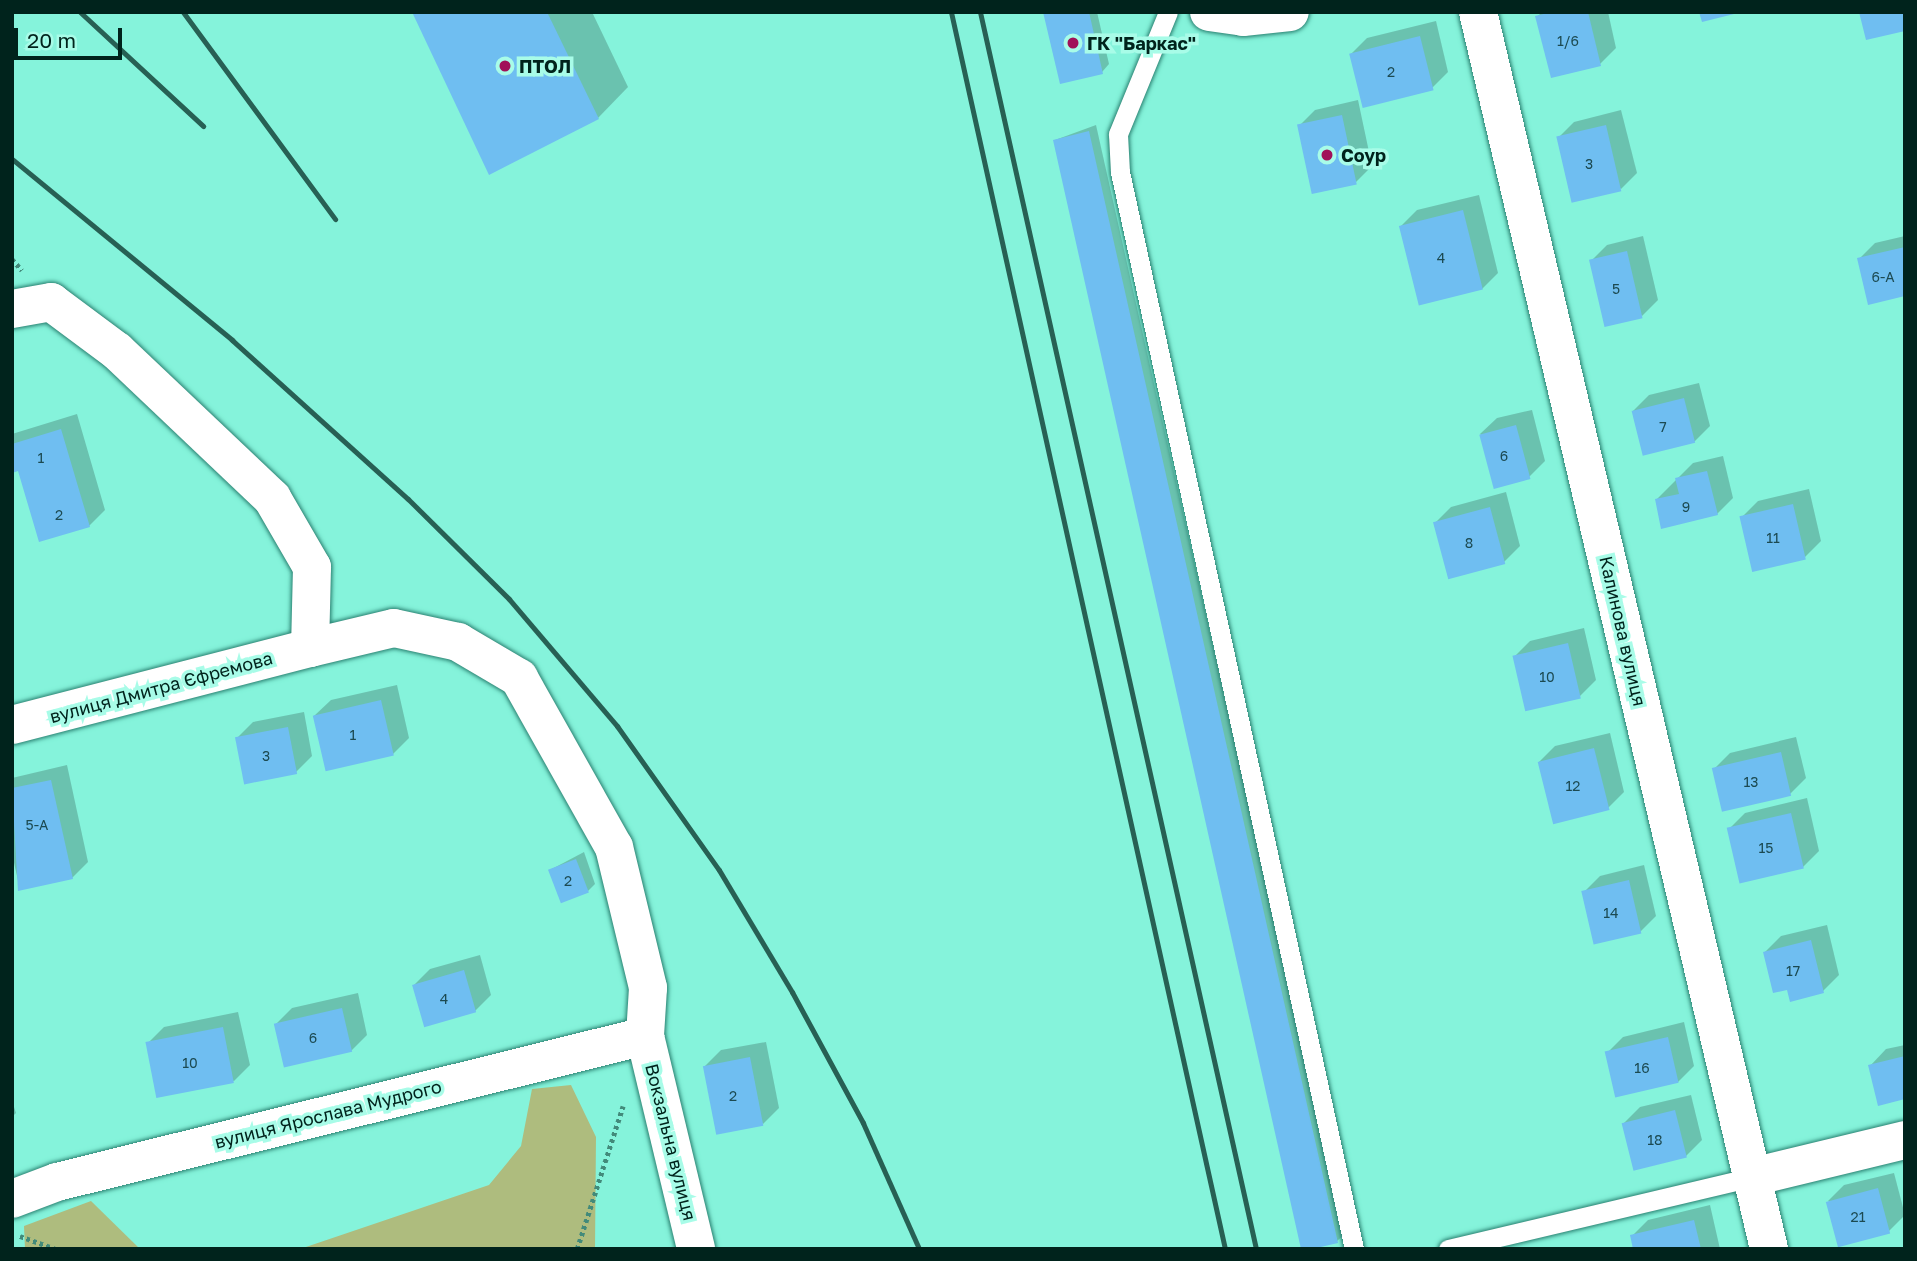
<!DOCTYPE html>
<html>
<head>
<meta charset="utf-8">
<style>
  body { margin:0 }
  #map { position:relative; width:1917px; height:1261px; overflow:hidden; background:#85f3db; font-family:"Golos Text",sans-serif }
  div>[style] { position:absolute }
  .green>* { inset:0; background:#aebc7e }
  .shadow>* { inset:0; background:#0003 }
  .building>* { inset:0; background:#6fbef1; transform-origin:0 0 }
  .path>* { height:4.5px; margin-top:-2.25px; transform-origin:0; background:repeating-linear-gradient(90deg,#428a7a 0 3.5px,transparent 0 7px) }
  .roads { filter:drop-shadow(0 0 2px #2a8171) drop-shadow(0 0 2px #2a8171) }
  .service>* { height:19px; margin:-9.5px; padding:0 9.5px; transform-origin:9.5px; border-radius:9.5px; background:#fff }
  .minor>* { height:38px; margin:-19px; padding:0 19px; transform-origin:19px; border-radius:19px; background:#fff }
  .tertiary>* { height:38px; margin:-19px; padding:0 19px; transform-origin:19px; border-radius:19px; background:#fff }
  .rail>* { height:5px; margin:-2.5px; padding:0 2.5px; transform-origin:2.5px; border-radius:2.5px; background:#276054 }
  .dots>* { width:19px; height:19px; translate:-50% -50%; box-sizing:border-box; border:4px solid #a8fce8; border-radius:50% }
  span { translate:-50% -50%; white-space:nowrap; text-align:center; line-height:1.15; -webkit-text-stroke:7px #a8fce8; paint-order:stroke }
  .number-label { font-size:14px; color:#1c4a51 }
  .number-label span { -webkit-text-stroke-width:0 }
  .poi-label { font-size:18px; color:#00231c; font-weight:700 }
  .left { translate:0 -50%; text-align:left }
  .street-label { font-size:18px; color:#00231c }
  .frame { position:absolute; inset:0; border:14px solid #00231c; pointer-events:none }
  .scale { position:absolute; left:14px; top:28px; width:108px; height:32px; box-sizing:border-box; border:4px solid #00231c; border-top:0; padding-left:9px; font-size:21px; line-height:24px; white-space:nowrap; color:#00231c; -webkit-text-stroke:5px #a8fce8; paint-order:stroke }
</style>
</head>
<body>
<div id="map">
  <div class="green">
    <div style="clip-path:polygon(571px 1085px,596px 1137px,595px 1249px,300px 1249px,489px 1185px,521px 1146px,532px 1089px)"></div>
    <div style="clip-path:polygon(91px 1201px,140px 1249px,25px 1249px,24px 1226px)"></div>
  </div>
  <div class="shadow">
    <div style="clip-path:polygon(414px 12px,592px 12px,628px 87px,598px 118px)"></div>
    <div style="clip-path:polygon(1045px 12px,1097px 12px,1109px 64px,1102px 72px)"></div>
    <div style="clip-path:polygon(1542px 12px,1608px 12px,1616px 48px,1600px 64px,1537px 17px)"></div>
    <div style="clip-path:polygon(1436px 21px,1448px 72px,1432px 88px,1351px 54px,1367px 38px)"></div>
    <div style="clip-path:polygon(1358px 100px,1372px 166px,1356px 182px,1299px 126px,1315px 110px)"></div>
    <div style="clip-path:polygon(1621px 110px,1637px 173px,1621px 189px,1558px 138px,1574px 122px)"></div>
    <div style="clip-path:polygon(1096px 125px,1345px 1234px,1337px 1241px,1055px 140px)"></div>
    <div style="clip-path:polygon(1479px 195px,1498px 273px,1482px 289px,1401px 226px,1417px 210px)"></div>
    <div style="clip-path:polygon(1643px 236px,1658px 300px,1642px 316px,1591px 261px,1607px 245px)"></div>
    <div style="clip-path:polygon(1905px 236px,1905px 294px,1859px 259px,1875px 243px)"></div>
    <div style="clip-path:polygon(1699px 383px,1710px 426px,1694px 442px,1633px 411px,1649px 395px)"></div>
    <div style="clip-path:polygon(1532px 410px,1545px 461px,1529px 477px,1480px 434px,1497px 418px)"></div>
    <div style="clip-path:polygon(77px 414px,105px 510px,89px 526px,20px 469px,12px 471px,12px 434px)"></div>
    <div style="clip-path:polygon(1723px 456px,1733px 498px,1717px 514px,1656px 500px,1693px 463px)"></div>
    <div style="clip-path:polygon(1809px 489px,1821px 541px,1805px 557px,1742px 517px,1758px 501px)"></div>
    <div style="clip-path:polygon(1506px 492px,1520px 546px,1504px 562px,1435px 523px,1451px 507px)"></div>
    <div style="clip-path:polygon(1584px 628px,1596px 680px,1580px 696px,1514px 657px,1530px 641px)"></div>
    <div style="clip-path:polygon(397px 685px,409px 738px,393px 754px,314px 716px,331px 700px)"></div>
    <div style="clip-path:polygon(304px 712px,312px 756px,296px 772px,237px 738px,253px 722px)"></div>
    <div style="clip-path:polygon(1610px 733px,1624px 792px,1608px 808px,1539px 762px,1555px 746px)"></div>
    <div style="clip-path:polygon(1796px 737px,1806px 778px,1790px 794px,1714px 769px,1730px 753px)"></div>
    <div style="clip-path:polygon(67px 765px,88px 862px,72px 878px,20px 889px,12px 854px,12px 778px)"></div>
    <div style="clip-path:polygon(1807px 798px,1819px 851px,1803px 867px,1729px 829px,1745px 813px)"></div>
    <div style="clip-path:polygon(584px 852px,595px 884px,588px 891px,550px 870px)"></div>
    <div style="clip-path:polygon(1644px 865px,1656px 916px,1640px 932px,1584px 892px,1600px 876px)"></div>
    <div style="clip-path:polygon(1827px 925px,1839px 975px,1823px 991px,1788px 988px,1765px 952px,1781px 936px)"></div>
    <div style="clip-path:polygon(480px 955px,491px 995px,475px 1011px,414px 985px,430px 969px)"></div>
    <div style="clip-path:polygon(358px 993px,367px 1035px,351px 1051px,276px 1024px,292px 1008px)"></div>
    <div style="clip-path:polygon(238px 1012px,250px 1065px,234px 1081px,148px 1043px,164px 1027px)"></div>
    <div style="clip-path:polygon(1684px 1022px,1694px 1066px,1678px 1082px,1607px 1053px,1623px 1037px)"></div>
    <div style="clip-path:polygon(766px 1042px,779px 1108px,763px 1124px,705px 1066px,721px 1050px)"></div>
    <div style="clip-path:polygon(1905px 1045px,1905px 1097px,1870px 1066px,1886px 1049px)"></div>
    <div style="clip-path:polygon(1691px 1095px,1702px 1140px,1686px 1156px,1624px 1123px,1640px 1107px)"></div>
    <div style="clip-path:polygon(12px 1101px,16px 1113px,12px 1117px)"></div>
    <div style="clip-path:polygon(1894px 1173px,1905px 1215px,1889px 1231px,1828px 1201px,1844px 1185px)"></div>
    <div style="clip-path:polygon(1710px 1205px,1720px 1249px,1635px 1249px,1632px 1236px,1648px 1220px)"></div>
  </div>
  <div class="building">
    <div style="clip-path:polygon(412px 12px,547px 12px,599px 119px,489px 175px)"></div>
    <div style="clip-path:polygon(1043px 12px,1089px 12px,1103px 74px,1060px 84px)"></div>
    <div style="clip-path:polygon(1552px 12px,1588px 12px,1601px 66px,1551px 78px,1535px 16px)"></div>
    <div style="clip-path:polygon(1699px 12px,1738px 12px,1738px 13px,1702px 22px)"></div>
    <div style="clip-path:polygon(1859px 12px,1905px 12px,1905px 31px,1866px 40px)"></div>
    <div style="left:1420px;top:36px;width:56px;height:73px;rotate:76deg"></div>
    <div style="left:1342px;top:115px;width:71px;height:46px;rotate:78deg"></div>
    <div style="left:1606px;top:125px;width:68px;height:51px;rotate:77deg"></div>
    <div style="clip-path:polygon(1089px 131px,1338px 1243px,1312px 1249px,1301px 1249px,1053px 140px)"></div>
    <div style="left:1463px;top:210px;width:82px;height:66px;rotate:76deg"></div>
    <div style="clip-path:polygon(1905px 247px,1905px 296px,1868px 305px,1857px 258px)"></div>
    <div style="left:1627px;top:251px;width:69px;height:39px;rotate:77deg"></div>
    <div style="left:1684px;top:398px;width:46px;height:54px;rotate:76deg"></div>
    <div style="left:1516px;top:425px;width:56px;height:38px;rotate:75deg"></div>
    <div style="clip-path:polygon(61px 429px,90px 527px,39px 542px,18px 471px,12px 473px,12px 444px)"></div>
    <div style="clip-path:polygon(1707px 471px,1718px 515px,1661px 529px,1655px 499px,1679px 494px,1675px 478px)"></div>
    <div style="left:1793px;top:504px;width:57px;height:55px;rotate:77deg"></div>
    <div style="left:1490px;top:507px;width:59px;height:59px;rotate:75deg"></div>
    <div style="left:1568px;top:643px;width:57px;height:57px;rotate:77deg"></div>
    <div style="left:381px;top:700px;width:57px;height:70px;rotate:77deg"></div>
    <div style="left:288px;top:727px;width:48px;height:54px;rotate:79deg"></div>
    <div style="left:1594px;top:748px;width:64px;height:58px;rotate:76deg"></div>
    <div style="left:1781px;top:752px;width:45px;height:71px;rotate:77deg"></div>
    <div style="clip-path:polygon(51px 780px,73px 879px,18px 891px,12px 788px)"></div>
    <div style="left:1791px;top:813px;width:57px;height:66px;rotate:77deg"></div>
    <div style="left:576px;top:859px;width:36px;height:30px;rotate:69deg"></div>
    <div style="left:1629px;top:880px;width:55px;height:49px;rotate:77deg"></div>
    <div style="clip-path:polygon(1811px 940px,1824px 993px,1790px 1002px,1787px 990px,1773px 993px,1763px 952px)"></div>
    <div style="left:464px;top:970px;width:44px;height:54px;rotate:74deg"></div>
    <div style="left:342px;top:1008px;width:45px;height:70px;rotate:77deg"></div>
    <div style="left:223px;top:1027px;width:57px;height:79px;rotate:79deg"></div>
    <div style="left:1668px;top:1037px;width:47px;height:65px;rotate:77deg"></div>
    <div style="clip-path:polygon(1905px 1056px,1905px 1099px,1878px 1106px,1868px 1065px)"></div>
    <div style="left:750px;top:1057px;width:70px;height:48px;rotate:79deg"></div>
    <div style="left:1675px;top:1110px;width:49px;height:55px;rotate:76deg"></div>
    <div style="left:1878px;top:1188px;width:47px;height:54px;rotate:75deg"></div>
    <div style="clip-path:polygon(1694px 1220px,1701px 1249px,1633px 1249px,1630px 1235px)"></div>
  </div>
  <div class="path">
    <div style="left:12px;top:259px;width:15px;rotate:48deg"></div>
    <div style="left:20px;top:1236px;width:37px;rotate:20deg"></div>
    <div style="left:577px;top:1249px;width:150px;rotate:-72.2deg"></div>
  </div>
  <div class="roads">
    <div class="service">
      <div style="left:1168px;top:12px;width:132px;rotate:112.3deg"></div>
      <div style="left:1118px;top:134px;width:38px;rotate:87deg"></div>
      <div style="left:1120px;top:172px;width:1102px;rotate:77.74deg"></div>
      <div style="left:1448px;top:1249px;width:312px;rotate:-13.3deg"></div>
    </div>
    <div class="minor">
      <div style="left:12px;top:309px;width:40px;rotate:-10deg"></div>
      <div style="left:51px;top:302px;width:82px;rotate:36.6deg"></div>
      <div style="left:117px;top:351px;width:214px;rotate:43.5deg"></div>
      <div style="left:272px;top:498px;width:80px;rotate:59.9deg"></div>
      <div style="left:312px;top:567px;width:81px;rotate:91.4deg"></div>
      <div style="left:310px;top:648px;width:86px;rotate:-13.4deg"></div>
      <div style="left:394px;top:628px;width:66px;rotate:12.3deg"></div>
      <div style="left:458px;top:642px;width:71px;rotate:30.5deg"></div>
      <div style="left:519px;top:678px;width:194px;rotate:60.7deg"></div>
      <div style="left:614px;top:847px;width:145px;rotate:76.4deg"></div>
      <div style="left:648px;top:988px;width:48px;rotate:93.6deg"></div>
      <div style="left:645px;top:1036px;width:219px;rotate:76.5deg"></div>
      <div style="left:12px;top:725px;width:308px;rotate:-14.5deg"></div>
      <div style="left:1752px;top:1177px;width:157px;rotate:-13.6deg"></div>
      <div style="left:12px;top:1199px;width:48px;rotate:-20.7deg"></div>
      <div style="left:57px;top:1182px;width:606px;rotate:-13.94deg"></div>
    </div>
    <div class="tertiary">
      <div style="left:1209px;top:12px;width:34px;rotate:8deg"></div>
      <div style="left:1243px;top:17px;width:47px;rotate:-6.1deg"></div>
      <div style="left:1478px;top:12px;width:1271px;rotate:76.76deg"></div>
    </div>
  </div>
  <div class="rail">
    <div style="left:80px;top:12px;width:168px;rotate:42.8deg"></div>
    <div style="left:183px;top:12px;width:257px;rotate:53.7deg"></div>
    <div style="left:951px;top:12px;width:1267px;rotate:77.51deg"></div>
    <div style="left:980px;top:12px;width:1267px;rotate:77.42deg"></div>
    <div style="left:12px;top:159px;width:285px;rotate:39.4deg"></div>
    <div style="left:232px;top:340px;width:237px;rotate:42.1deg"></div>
    <div style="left:408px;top:499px;width:142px;rotate:44.7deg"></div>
    <div style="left:509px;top:599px;width:167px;rotate:49.6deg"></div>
    <div style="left:617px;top:726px;width:176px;rotate:54.7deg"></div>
    <div style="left:719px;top:870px;width:142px;rotate:59.1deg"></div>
    <div style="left:792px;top:992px;width:149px;rotate:61.5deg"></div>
    <div style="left:863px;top:1123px;width:138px;rotate:66deg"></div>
  </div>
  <div class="dots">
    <div style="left:1073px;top:43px;background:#a11159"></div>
    <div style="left:505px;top:66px;background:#a11159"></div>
    <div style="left:1327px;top:155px;background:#a11159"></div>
  </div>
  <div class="number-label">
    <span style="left:1568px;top:41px">1/6</span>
    <span style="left:1391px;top:72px">2</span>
    <span style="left:1589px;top:164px">3</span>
    <span style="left:1441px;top:258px">4</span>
    <span style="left:1883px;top:277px">6-А</span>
    <span style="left:1616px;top:289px">5</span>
    <span style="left:1663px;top:427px">7</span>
    <span style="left:1504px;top:456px">6</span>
    <span style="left:41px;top:458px">1</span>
    <span style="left:1686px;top:507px">9</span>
    <span style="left:59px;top:515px">2</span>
    <span style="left:1773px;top:538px">11</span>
    <span style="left:1469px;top:543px">8</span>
    <span style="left:1547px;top:677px">10</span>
    <span style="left:353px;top:735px">1</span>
    <span style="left:266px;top:756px">3</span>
    <span style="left:1751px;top:782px">13</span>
    <span style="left:1573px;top:786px">12</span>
    <span style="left:37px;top:825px">5-А</span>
    <span style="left:1766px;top:848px">15</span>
    <span style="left:568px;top:881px">2</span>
    <span style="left:1611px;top:913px">14</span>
    <span style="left:1793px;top:971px">17</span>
    <span style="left:444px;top:999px">4</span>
    <span style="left:313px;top:1038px">6</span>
    <span style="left:190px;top:1063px">10</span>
    <span style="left:1642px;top:1068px">16</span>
    <span style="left:733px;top:1096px">2</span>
    <span style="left:1655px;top:1140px">18</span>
    <span style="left:1858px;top:1217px">21</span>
  </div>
  <div class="poi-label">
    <span class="left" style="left:1087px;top:43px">ГК "Баркас"</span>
    <span class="left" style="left:519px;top:66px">ПТОЛ</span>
    <span class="left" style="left:1341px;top:155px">Соур</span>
  </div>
  <div class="street-label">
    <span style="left:1623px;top:631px;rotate:77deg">Калинова вулиця</span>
    <span style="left:161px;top:687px;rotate:-15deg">вулиця Дмитра Єфремова</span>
    <span style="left:328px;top:1114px;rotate:-14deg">вулиця Ярослава Мудрого</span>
    <span style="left:671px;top:1142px;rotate:76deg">Вокзальна вулиця</span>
  </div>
  <div class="frame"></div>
  <div class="scale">20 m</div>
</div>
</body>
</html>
